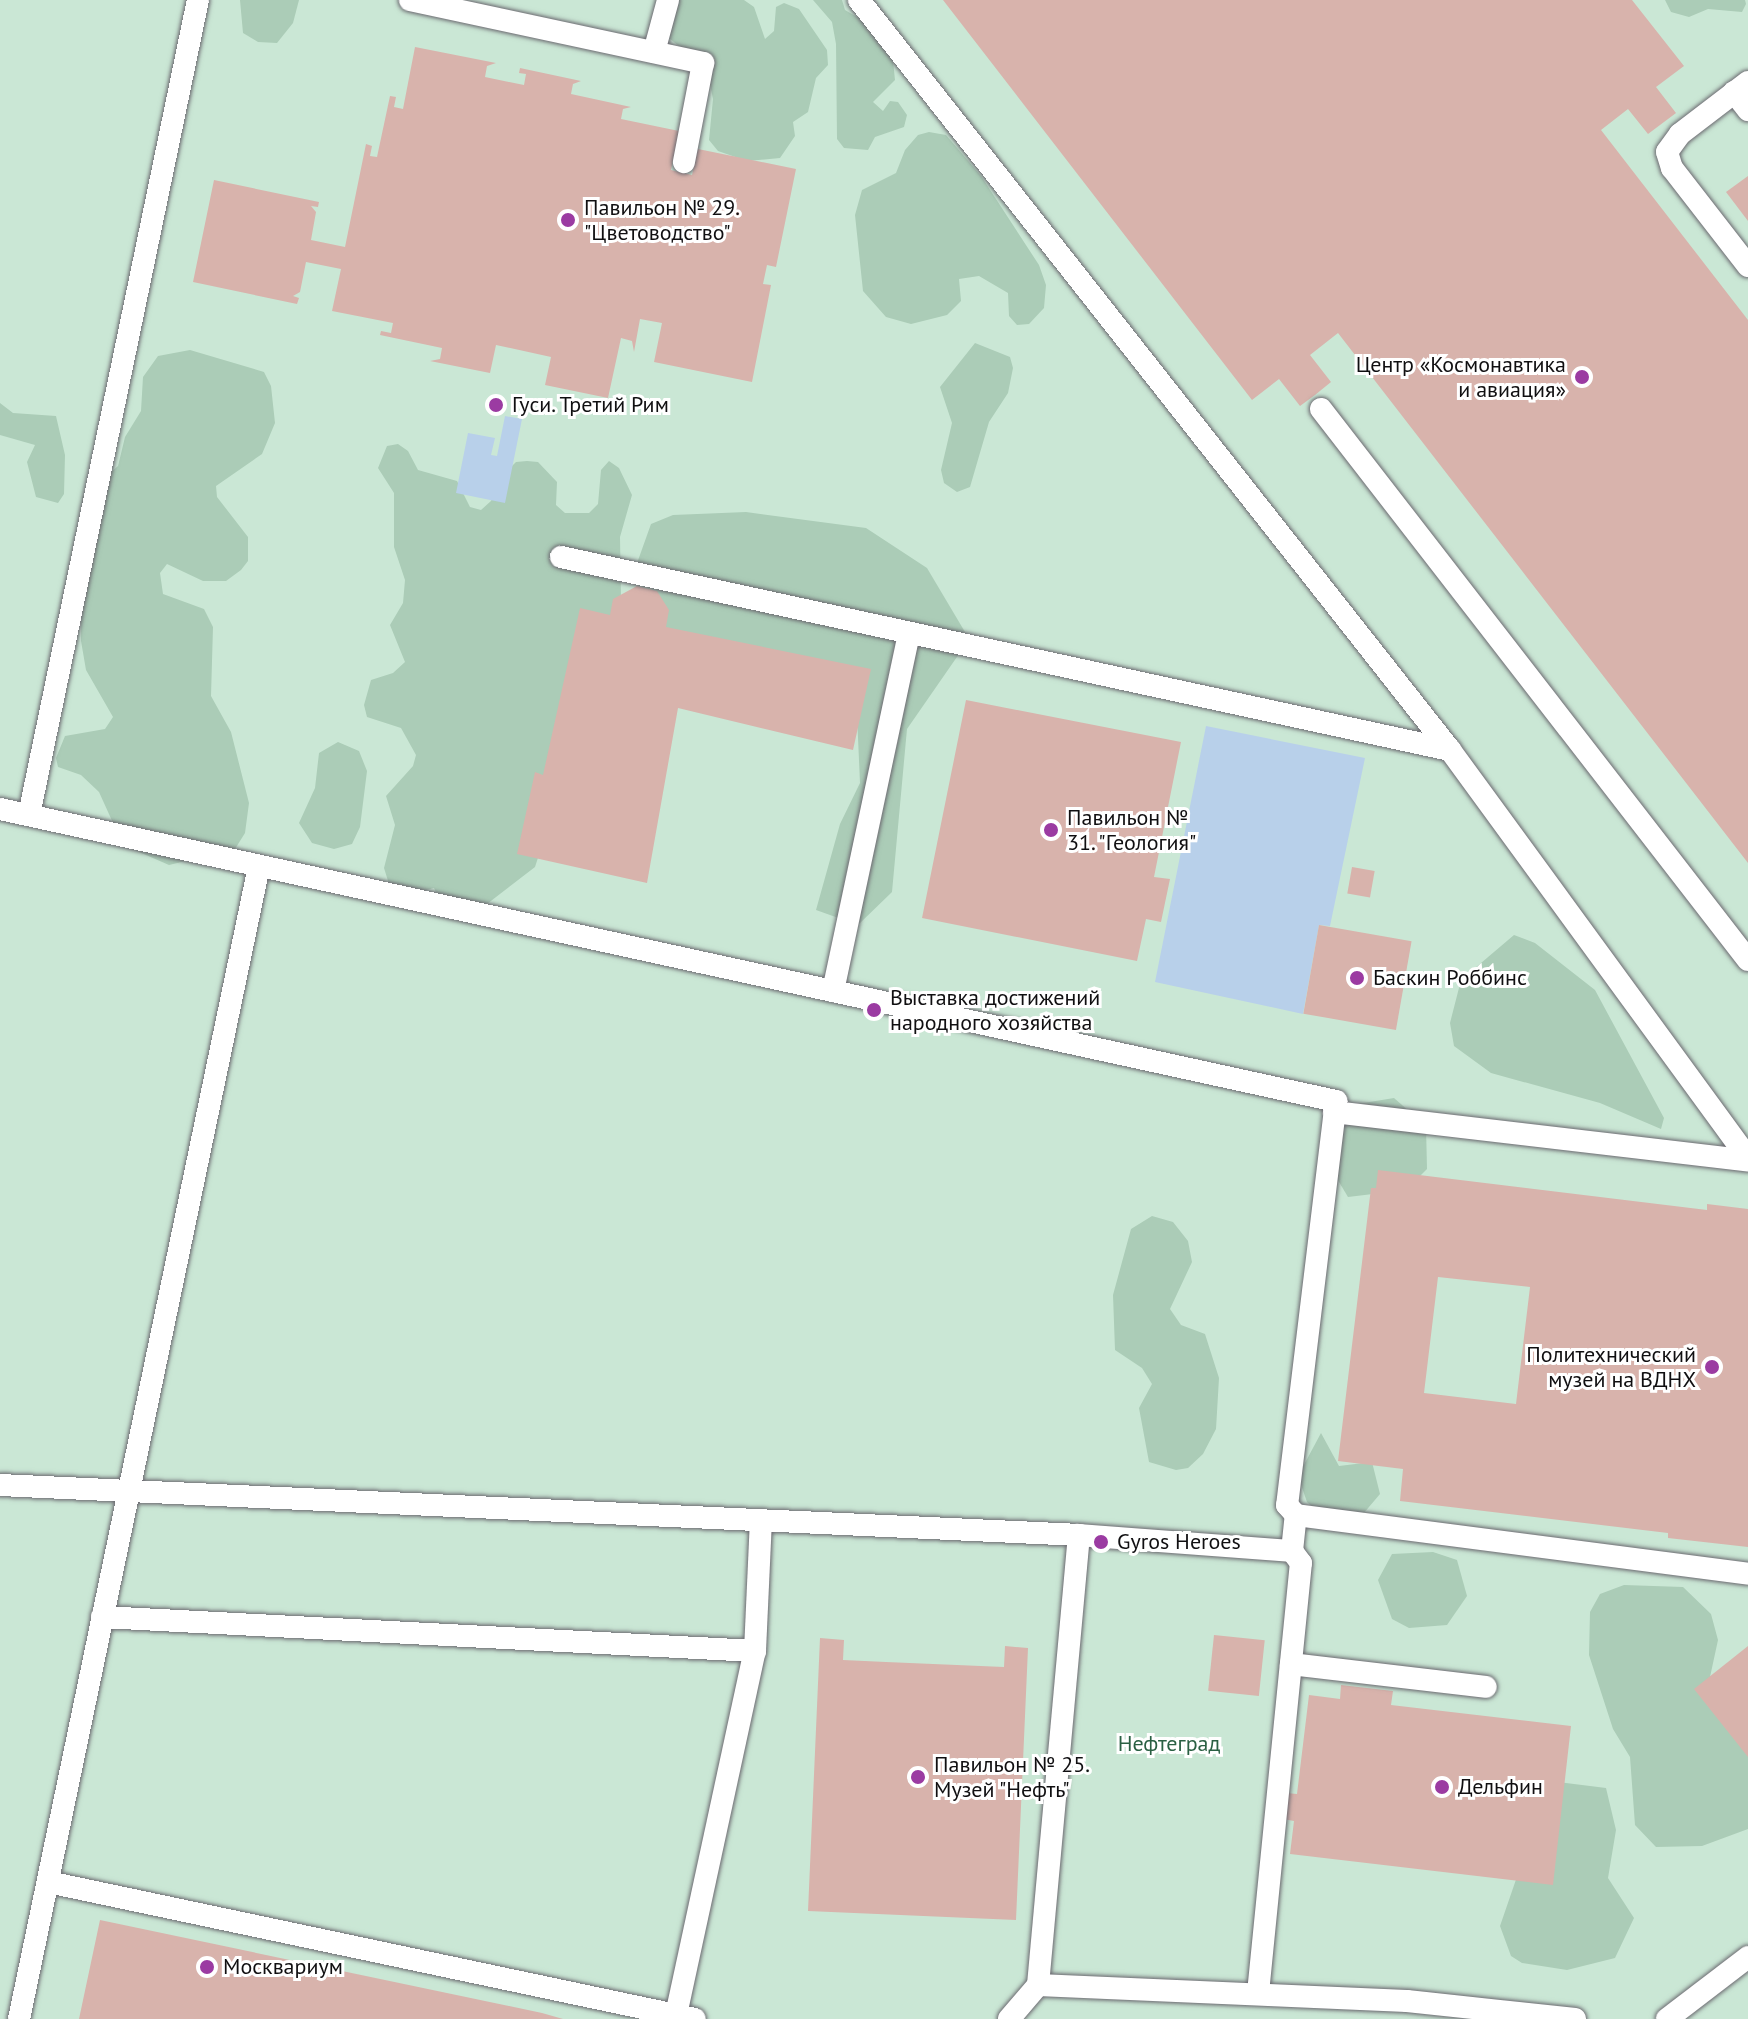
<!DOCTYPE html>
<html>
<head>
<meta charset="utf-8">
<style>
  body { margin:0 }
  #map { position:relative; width:1748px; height:2019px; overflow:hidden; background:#f7f4fd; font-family:"PT Sans",sans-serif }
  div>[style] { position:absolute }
  .green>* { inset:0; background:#cae7d5; transform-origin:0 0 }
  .forest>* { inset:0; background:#abccb7 }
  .water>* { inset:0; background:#b8d0ea }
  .building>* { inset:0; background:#d8b3ac; transform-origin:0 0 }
  .roads { filter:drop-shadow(0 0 2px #6b6970) drop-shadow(0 0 2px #6b6970) }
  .lane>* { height:22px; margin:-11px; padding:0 11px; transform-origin:11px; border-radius:11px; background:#fff }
  .dots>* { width:22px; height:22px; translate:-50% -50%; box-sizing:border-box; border:4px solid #fff; border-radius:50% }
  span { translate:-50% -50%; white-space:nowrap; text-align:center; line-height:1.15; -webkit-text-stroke:6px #fff; paint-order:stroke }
  .poi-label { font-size:22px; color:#100f11 }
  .left { translate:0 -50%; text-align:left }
  .right { translate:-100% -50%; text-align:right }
  .park-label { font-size:22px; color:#2a6043 }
</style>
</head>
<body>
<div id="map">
  <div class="green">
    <div style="left:0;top:0;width:1748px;height:2019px"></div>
  </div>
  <div class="forest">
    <div style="clip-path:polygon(240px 0,299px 0,293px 23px,277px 43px,258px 42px,243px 33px)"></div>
    <div style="clip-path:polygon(671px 0,744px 0,754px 7px,765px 39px,774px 31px,776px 7px,784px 3px,799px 9px,827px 50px,828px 65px,816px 78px,808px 112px,793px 122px,795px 136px,780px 158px,747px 161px,718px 151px,709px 140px,713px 99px,707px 69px,669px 38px)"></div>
    <div style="clip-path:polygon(813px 0,842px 0,845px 10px,862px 20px,893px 61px,895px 80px,873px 102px,883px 111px,890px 101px,898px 102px,907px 115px,904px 127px,875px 137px,868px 150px,844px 148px,837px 139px,836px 44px,832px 22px)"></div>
    <div style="clip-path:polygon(1665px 0,1745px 0,1746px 4px,1742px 12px,1708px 9px,1689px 17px,1671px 12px)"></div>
    <div style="clip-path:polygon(929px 132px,946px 135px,981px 176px,1039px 265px,1046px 285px,1044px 308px,1029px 324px,1017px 325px,1009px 316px,1008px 293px,979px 276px,959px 279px,961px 301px,947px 315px,911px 324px,886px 317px,863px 291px,855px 215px,862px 190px,896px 173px,905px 150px,918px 135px)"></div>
    <div style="clip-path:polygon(975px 343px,1010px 357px,1013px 368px,1008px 393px,989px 422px,970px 487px,957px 492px,944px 483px,941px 470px,952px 423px,940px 387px)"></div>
    <div style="clip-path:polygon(190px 350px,264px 372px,271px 386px,275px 423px,262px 454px,216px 486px,217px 497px,248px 537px,248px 561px,241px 570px,226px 581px,203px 581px,167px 564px,160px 573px,163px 594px,204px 609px,213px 627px,211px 696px,231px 732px,249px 803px,245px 833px,235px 849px,169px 865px,123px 845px,99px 792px,81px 775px,58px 767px,56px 758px,65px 736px,105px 729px,113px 717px,86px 670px,81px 641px,82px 497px,118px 466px,125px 437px,141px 411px,143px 377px,158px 356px)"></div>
    <div style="clip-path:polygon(0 403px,13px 413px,56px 416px,65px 455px,64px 494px,58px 503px,36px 497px,27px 462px,35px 445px,0 435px)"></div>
    <div style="clip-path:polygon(398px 444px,408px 451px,418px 470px,457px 481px,470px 507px,481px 510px,491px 501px,501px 477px,516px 462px,527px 461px,538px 462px,557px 482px,556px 505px,565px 513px,589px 513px,598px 504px,601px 470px,609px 461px,619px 468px,632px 495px,620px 537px,621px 601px,535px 867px,474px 914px,442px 905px,434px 888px,419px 892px,389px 884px,384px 868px,395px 825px,386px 796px,413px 766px,416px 755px,401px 728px,367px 717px,364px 705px,371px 680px,393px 673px,405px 662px,390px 625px,403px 603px,405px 580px,394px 547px,394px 493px,378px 468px,387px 446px)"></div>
    <div style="clip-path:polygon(746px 512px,866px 528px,927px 568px,965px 632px,959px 654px,907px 729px,892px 892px,858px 925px,816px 910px,840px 824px,860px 783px,856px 692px,662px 639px,637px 615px,636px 566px,651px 524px,673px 515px)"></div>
    <div style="clip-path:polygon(338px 742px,359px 751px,367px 771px,360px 827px,352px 844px,334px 849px,312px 843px,299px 823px,315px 788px,319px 753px)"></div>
    <div style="clip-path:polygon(1514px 935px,1535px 943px,1595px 990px,1664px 1118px,1661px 1129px,1600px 1103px,1491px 1073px,1454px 1046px,1450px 1023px,1461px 980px)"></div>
    <div style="clip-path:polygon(1394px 1098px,1426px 1126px,1427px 1169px,1406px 1190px,1348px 1197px,1324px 1157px,1345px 1106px)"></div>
    <div style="clip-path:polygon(1152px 1216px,1173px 1222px,1188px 1241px,1192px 1262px,1170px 1309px,1181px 1325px,1205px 1334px,1219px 1378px,1216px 1429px,1203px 1454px,1188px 1468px,1176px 1470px,1149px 1462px,1139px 1408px,1152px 1384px,1142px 1368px,1115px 1350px,1113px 1295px,1131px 1229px)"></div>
    <div style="clip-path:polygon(1321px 1433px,1339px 1466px,1372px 1462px,1380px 1494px,1363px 1514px,1316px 1510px,1307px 1502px,1298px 1476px)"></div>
    <div style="clip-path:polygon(1433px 1552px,1457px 1560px,1467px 1596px,1447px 1625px,1409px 1628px,1392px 1619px,1378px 1580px,1392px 1554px)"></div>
    <div style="clip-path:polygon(1624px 1585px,1683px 1587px,1711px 1614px,1718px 1640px,1710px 1677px,1748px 1741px,1748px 1829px,1702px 1846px,1656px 1847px,1635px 1825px,1630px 1757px,1613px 1729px,1589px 1655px,1590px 1612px,1600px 1594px)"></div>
    <div style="clip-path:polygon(1550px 1781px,1606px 1788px,1616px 1830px,1608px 1878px,1634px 1918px,1615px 1958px,1567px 1970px,1522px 1963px,1511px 1956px,1500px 1926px)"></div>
  </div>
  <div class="water">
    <div style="clip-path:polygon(505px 416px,522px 419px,505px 503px,456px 493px,468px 433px,495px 438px,491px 455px,497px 456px)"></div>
    <div style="clip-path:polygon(1206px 726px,1365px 758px,1330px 926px,1319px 925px,1303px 1014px,1155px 982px)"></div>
  </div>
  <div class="building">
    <div style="clip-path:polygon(943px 0,1632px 0,1684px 66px,1656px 87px,1676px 113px,1648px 134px,1628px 109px,1601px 130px,1748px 320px,1748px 863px,1338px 333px,1310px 355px,1331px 382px,1315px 395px,1300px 406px,1279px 379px,1252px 400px)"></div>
    <div style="clip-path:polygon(415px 47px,496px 63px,487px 66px,485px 77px,524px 85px,526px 74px,519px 73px,520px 68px,581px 81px,573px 84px,571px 94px,631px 107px,623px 109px,621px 119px,679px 131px,671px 170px,692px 175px,698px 149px,796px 169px,776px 267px,767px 265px,763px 284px,771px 285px,752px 382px,654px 362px,662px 323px,640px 319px,634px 352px,632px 341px,621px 338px,608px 398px,545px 385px,551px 357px,496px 345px,490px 373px,430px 361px,440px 359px,442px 348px,380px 335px,381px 331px,391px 333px,393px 323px,332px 311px,341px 269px,306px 262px,300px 292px,293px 296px,299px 298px,297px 304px,193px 282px,214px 180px,319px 202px,318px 207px,311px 206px,316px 212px,311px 240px,345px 247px,366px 144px,372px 146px,370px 156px,377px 157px,390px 96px,396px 97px,394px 107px,403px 109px)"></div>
    <div style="clip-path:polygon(1748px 176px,1748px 221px,1726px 192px)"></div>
    <div style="clip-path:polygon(637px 586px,657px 591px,669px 610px,666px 627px,871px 669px,853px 750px,678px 708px,647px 883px,517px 854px,535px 772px,543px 775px,580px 608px,610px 615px,613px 599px)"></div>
    <div style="clip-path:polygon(966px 700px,1181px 742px,1154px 877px,1170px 879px,1161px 922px,1146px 919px,1137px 961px,922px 918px)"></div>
    <div style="left:1352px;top:867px;width:23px;height:27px;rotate:10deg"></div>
    <div style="left:1319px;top:925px;width:94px;height:90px;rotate:10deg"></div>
    <div style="clip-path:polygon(evenodd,1378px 1170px,1707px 1210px,1707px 1204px,1748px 1209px,1748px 1547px,1668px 1538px,1668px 1533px,1400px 1501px,1403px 1469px,1338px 1461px,1371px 1188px,1376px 1188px,1378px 1170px,1438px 1277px,1530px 1287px,1516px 1404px,1424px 1393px,1438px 1277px)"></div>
    <div style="left:1214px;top:1635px;width:51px;height:56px;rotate:6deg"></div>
    <div style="clip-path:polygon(820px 1638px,844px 1640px,843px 1660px,886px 1662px,1004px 1667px,1005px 1646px,1028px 1648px,1016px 1920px,808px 1911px)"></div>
    <div style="clip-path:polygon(1748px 1646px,1748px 1757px,1694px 1689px)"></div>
    <div style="clip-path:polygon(1341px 1685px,1393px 1691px,1391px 1705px,1571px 1726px,1553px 1885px,1290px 1854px,1294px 1821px,1283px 1819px,1286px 1793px,1297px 1794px,1309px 1695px,1340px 1699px)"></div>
    <div style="clip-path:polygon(100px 1920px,542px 2013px,563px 2019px,79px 2019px)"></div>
  </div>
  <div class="roads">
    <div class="lane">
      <div style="left:410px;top:0;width:300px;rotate:12.1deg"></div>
      <div style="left:703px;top:63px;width:101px;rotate:100.9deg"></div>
      <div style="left:859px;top:0;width:955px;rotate:51.76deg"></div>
      <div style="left:1450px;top:750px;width:505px;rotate:53.86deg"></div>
      <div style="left:654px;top:52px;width:54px;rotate:-74.9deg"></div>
      <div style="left:1748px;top:82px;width:86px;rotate:142.6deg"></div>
      <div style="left:1680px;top:134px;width:22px;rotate:126deg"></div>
      <div style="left:1667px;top:152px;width:17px;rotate:73deg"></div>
      <div style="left:1672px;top:168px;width:124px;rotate:52.2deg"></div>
      <div style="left:1734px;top:92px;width:23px;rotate:52deg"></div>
      <div style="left:1321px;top:409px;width:697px;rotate:52.23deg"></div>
      <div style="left:561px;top:557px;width:910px;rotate:12.25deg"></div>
      <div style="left:0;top:809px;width:1368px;rotate:12.33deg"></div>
      <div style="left:1336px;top:1101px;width:407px;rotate:96.9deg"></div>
      <div style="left:1287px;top:1505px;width:13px;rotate:48deg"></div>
      <div style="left:1296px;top:1515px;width:456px;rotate:7.4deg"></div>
      <div style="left:29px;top:815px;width:832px;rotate:-78.29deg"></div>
      <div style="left:833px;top:991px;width:366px;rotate:-78deg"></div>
      <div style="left:1334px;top:1112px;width:417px;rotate:6.7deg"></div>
      <div style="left:0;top:1485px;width:1080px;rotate:2.65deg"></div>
      <div style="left:1079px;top:1535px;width:214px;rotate:4.3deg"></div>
      <div style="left:102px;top:1617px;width:654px;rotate:2.98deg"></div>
      <div style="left:755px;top:1651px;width:131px;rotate:-87.4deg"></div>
      <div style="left:1291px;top:1664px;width:196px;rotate:6.7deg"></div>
      <div style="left:48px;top:1882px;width:661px;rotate:11.96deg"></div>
      <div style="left:1038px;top:1985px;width:369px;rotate:2.5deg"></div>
      <div style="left:1407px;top:2001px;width:169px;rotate:6.1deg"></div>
      <div style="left:1258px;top:1993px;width:432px;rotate:-84.3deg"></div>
      <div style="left:1301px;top:1563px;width:15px;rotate:-127deg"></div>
      <div style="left:1292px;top:1551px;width:36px;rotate:-84deg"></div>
      <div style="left:676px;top:2015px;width:372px;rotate:-77.8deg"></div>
      <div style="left:19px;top:2019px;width:1178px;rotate:-78.24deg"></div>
      <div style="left:1009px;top:2019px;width:45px;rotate:-49.5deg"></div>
      <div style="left:1038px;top:1985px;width:452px;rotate:-84.8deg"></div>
      <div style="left:1667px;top:2019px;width:102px;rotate:-37.4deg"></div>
    </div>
  </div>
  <div class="dots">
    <div style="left:568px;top:220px;background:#9b3ba2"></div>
    <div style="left:1582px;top:377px;background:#9b3ba2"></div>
    <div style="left:496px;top:405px;background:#9b3ba2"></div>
    <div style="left:1051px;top:830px;background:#9b3ba2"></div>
    <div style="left:1357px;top:978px;background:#9b3ba2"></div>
    <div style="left:874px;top:1010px;background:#9b3ba2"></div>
    <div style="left:1712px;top:1367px;background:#9b3ba2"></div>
    <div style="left:1101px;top:1542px;background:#9b3ba2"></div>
    <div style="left:918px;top:1777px;background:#9b3ba2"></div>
    <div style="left:1442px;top:1787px;background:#9b3ba2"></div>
    <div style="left:207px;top:1967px;background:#9b3ba2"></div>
  </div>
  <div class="poi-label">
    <span class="left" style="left:584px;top:220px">Павильон № 29.<br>"Цветоводство"</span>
    <span class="right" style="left:1566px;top:377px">Центр «Космонавтика<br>и авиация»</span>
    <span class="left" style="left:512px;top:405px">Гуси. Третий Рим</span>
    <span class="left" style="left:1067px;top:830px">Павильон №<br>31. "Геология"</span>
    <span class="left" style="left:1373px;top:978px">Баскин Роббинс</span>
    <span class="left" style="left:890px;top:1010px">Выставка достижений<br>народного хозяйства</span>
    <span class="right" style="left:1696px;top:1367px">Политехнический<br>музей на ВДНХ</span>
    <span class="left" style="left:1117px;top:1542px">Gyros Heroes</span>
    <span class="left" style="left:934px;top:1777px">Павильон № 25.<br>Музей "Нефть"</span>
    <span class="left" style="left:1458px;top:1787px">Дельфин</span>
    <span class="left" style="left:223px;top:1967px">Москвариум</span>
  </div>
  <div class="park-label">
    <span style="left:1169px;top:1744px">Нефтеград</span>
  </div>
</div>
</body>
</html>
